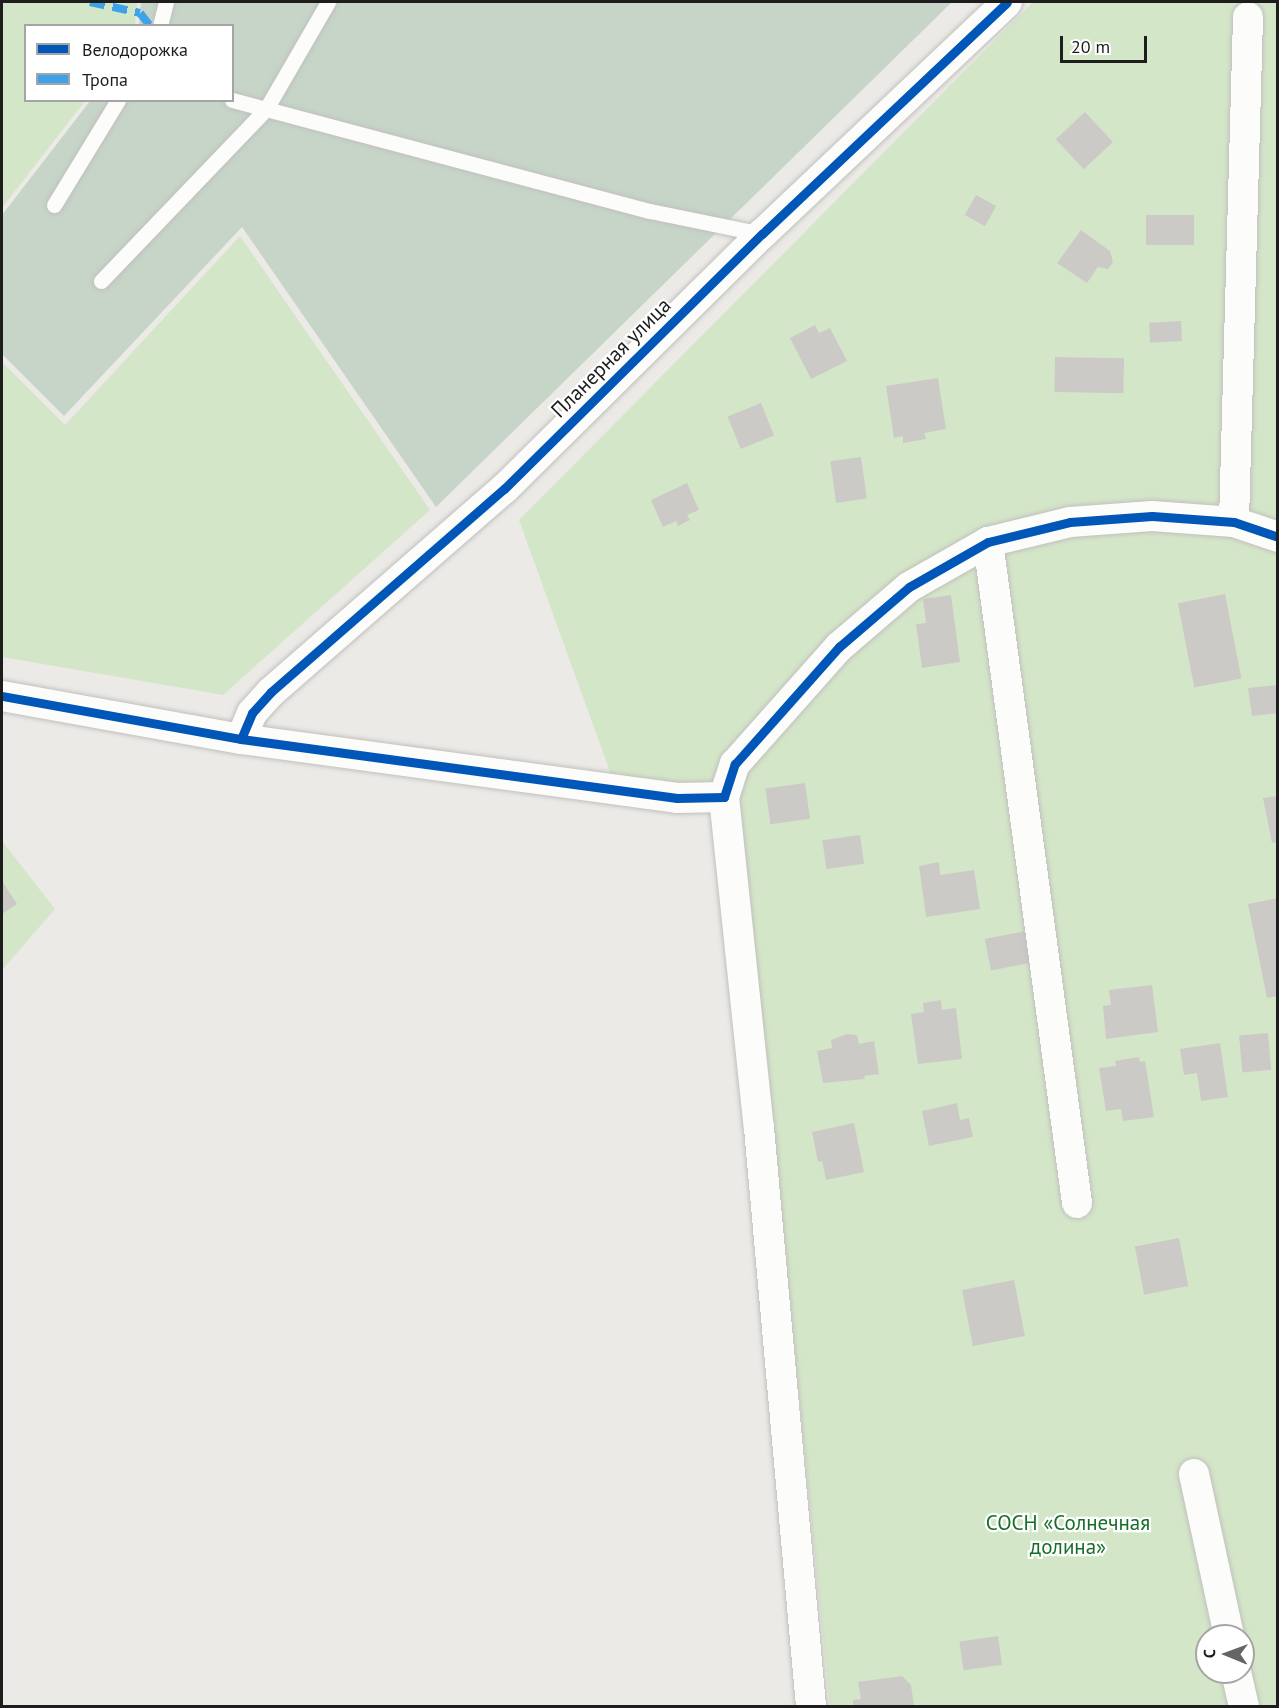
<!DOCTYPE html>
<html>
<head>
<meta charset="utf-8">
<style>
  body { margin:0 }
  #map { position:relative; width:1279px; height:1708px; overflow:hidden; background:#ebeae6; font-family:"PT Sans",sans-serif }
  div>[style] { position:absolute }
  .grass>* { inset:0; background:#d4e6c8 }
  .cemetery>* { inset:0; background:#c6d5c8 }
  .building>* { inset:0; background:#cccac7; transform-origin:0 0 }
  .roads { filter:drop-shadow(0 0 2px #c1c0be) drop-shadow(0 0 2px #c1c0be) }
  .service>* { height:15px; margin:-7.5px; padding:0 7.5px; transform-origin:7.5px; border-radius:7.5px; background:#fcfcfb }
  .minor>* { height:30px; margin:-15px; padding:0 15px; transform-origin:15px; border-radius:15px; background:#fcfcfb }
  .quiet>* { height:8px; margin-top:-4px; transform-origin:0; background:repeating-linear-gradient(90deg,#3da2ea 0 15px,transparent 0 23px) }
  .cycleway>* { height:9px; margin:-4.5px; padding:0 4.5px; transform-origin:4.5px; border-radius:4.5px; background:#0057b8 }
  span { translate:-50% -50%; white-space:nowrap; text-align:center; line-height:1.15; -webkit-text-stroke:4.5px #fff; paint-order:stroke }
  .street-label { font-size:21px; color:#1d1d1d }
  .park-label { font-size:21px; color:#176e2a }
  .frame { position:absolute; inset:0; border:3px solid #1d1d1d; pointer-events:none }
  .legend { position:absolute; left:24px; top:24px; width:210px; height:78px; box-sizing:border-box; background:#fff; border:2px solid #a5a5a5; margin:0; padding:8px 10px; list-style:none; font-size:18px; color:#1d1d1d }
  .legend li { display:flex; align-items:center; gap:12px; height:30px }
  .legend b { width:30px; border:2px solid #a5a5a5 }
  .north { position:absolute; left:1195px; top:1624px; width:60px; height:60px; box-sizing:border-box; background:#fff; border:2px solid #a5a5a5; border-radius:50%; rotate:271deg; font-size:16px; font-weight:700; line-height:24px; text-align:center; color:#1d1d1d }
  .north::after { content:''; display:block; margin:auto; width:21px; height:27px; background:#656563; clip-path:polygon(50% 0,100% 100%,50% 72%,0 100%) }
  .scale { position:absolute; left:1060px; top:36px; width:87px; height:27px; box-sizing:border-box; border:3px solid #1d1d1d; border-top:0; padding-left:8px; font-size:18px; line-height:21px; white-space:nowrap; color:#1d1d1d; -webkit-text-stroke:4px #fff; paint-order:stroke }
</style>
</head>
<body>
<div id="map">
  <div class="grass">
    <div style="clip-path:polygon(2px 2px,137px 2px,135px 25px,26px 26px,26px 100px,85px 101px,2px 208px)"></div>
    <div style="clip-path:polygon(evenodd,1033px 2px,1277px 2px,1277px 1706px,830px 1706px,738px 783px,672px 784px,613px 780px,519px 520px,1033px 2px,1207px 1636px,1243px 1636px,1243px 1672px,1207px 1672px,1207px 1636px)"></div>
    <div style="clip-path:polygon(240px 236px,430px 510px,223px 695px,2px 657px,2px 362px,65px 425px)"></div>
    <div style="clip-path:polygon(2px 841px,55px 909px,2px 970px)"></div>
  </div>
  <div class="cemetery">
    <div style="clip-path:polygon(141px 2px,952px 2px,436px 507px,242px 227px,64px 416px,2px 354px,2px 215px,90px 101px,232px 100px,232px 26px,139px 25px)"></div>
  </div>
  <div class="building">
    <div style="left:1085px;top:112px;width:41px;height:40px;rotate:47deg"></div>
    <div style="left:976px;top:195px;width:23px;height:23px;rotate:29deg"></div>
    <div style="left:1146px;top:215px;width:48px;height:30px"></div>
    <div style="clip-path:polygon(1081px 230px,1110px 251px,1113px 262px,1108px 269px,1098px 267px,1087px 283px,1057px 263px)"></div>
    <div style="left:1181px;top:321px;width:20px;height:32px;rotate:87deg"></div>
    <div style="clip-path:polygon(815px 325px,819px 333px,830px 328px,847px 361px,811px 379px,790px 338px)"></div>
    <div style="left:1055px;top:357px;width:69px;height:35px;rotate:1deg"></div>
    <div style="clip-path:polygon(938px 378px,946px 429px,924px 433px,926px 439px,903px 443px,903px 436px,894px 438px,886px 386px)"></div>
    <div style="left:761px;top:403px;width:35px;height:36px;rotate:68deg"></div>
    <div style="left:861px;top:457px;width:42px;height:31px;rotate:82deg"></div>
    <div style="clip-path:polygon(687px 483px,699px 510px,687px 515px,690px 520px,678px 526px,676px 521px,663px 527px,651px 500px)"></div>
    <div style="left:1225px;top:594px;width:86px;height:48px;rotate:79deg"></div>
    <div style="clip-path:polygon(951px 595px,960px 662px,922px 668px,916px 624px,926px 623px,923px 599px)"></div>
    <div style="clip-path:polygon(1278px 685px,1278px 713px,1252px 716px,1248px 688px)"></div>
    <div style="left:805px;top:783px;width:36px;height:40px;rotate:82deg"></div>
    <div style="clip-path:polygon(1278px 796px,1278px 842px,1272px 843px,1263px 798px)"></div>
    <div style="left:860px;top:835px;width:29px;height:38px;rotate:82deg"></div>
    <div style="clip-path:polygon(939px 862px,940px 875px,974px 870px,980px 909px,926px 917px,919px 866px)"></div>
    <div style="clip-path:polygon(2px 881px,17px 904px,2px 914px)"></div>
    <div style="clip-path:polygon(1278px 898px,1278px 996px,1267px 998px,1248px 904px)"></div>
    <div style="left:1026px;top:931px;width:32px;height:42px;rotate:79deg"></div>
    <div style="clip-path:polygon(1152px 985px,1158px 1032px,1106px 1039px,1103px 1006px,1111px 1005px,1109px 990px)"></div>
    <div style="clip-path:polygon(941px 1000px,942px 1010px,956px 1008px,962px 1059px,918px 1064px,911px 1014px,924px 1012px,923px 1003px)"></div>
    <div style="left:1268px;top:1033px;width:37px;height:29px;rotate:85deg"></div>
    <div style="clip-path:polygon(847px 1034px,857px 1035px,859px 1044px,874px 1041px,879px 1074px,864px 1076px,865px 1079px,823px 1083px,817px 1051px,832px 1048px,831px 1040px)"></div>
    <div style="clip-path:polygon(1220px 1043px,1228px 1097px,1201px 1101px,1197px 1073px,1184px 1075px,1180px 1049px)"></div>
    <div style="clip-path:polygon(1139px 1057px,1140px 1062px,1145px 1061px,1154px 1117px,1123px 1121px,1121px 1109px,1106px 1111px,1099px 1068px,1116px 1066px,1115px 1061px)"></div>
    <div style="clip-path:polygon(957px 1103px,960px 1120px,969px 1118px,973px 1137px,929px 1146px,922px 1111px)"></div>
    <div style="clip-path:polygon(854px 1123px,864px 1172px,826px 1180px,822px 1161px,818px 1162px,812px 1132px)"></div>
    <div style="left:1179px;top:1238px;width:49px;height:45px;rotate:79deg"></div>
    <div style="left:1014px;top:1280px;width:57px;height:53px;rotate:79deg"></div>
    <div style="left:998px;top:1636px;width:29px;height:39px;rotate:82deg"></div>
    <div style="clip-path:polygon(902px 1676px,911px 1685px,914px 1706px,853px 1706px,853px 1700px,861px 1699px,858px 1682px)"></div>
  </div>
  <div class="roads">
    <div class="service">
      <div style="left:160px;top:26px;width:25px;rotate:-76deg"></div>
      <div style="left:232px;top:100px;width:432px;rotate:14.9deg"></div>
      <div style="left:650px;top:211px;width:114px;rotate:11.6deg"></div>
      <div style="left:54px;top:205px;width:123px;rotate:-58.6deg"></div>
      <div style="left:101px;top:281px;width:238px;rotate:-46.2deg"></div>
      <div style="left:266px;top:109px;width:124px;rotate:-59.9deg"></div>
    </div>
    <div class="minor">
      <div style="left:1234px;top:522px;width:505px;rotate:-88.41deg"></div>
      <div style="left:988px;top:542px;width:667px;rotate:82.33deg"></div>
      <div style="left:2px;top:696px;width:243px;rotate:10.2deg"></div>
      <div style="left:241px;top:739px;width:440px;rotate:7.7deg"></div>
      <div style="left:677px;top:798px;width:47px;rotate:-1.2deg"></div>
      <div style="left:724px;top:797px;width:35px;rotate:-72deg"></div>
      <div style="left:735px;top:764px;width:157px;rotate:-48.4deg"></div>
      <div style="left:839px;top:647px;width:92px;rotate:-40.6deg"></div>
      <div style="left:909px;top:587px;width:91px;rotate:-29.7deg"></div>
      <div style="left:988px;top:542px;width:84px;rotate:-13.7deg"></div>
      <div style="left:1070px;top:522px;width:82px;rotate:-4.2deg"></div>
      <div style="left:1152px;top:516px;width:82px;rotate:4.2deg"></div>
      <div style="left:1234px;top:522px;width:46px;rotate:18.8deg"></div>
      <div style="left:241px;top:739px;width:28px;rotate:-67deg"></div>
      <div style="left:252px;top:713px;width:28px;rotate:-48deg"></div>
      <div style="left:271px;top:692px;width:309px;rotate:-41.1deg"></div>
      <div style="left:504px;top:489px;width:363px;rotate:-44.7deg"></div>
      <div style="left:762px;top:234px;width:337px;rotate:-43.4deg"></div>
      <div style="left:724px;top:797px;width:333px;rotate:84deg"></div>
      <div style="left:759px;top:1128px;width:580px;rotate:84.86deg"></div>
      <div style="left:1194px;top:1474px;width:166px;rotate:77.8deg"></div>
      <div style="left:1236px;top:1672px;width:35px;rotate:77deg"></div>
    </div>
  </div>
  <div class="quiet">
    <div style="left:90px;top:2px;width:51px;rotate:12.4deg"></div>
    <div style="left:140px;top:13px;width:16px;rotate:52deg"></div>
  </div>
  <div class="cycleway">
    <div style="left:2px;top:696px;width:243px;rotate:10.2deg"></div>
    <div style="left:241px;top:739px;width:440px;rotate:7.7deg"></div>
    <div style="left:677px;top:798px;width:47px;rotate:-1.2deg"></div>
    <div style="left:724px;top:797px;width:35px;rotate:-72deg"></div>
    <div style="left:735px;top:764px;width:157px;rotate:-48.4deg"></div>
    <div style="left:839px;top:647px;width:92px;rotate:-40.6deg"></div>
    <div style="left:909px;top:587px;width:91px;rotate:-29.7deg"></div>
    <div style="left:988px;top:542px;width:84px;rotate:-13.7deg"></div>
    <div style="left:1070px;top:522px;width:82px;rotate:-4.2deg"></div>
    <div style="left:1152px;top:516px;width:82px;rotate:4.2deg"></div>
    <div style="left:1234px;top:522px;width:46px;rotate:18.8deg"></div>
    <div style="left:241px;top:739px;width:28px;rotate:-67deg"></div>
    <div style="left:252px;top:713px;width:28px;rotate:-48deg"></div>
    <div style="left:271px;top:692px;width:309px;rotate:-41.1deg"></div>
    <div style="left:504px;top:489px;width:363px;rotate:-44.7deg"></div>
    <div style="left:762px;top:234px;width:337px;rotate:-43.4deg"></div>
  </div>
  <div class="street-label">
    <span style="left:611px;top:358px;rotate:-45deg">Планерная улица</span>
  </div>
  <div class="park-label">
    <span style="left:1068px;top:1535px">СОСН «Солнечная<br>долина»</span>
  </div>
  <div class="frame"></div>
  <ul class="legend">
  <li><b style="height:8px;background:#0057b8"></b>Велодорожка</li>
  <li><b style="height:8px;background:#3da2ea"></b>Тропа</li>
  </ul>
  <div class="north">С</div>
  <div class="scale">20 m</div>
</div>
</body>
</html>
